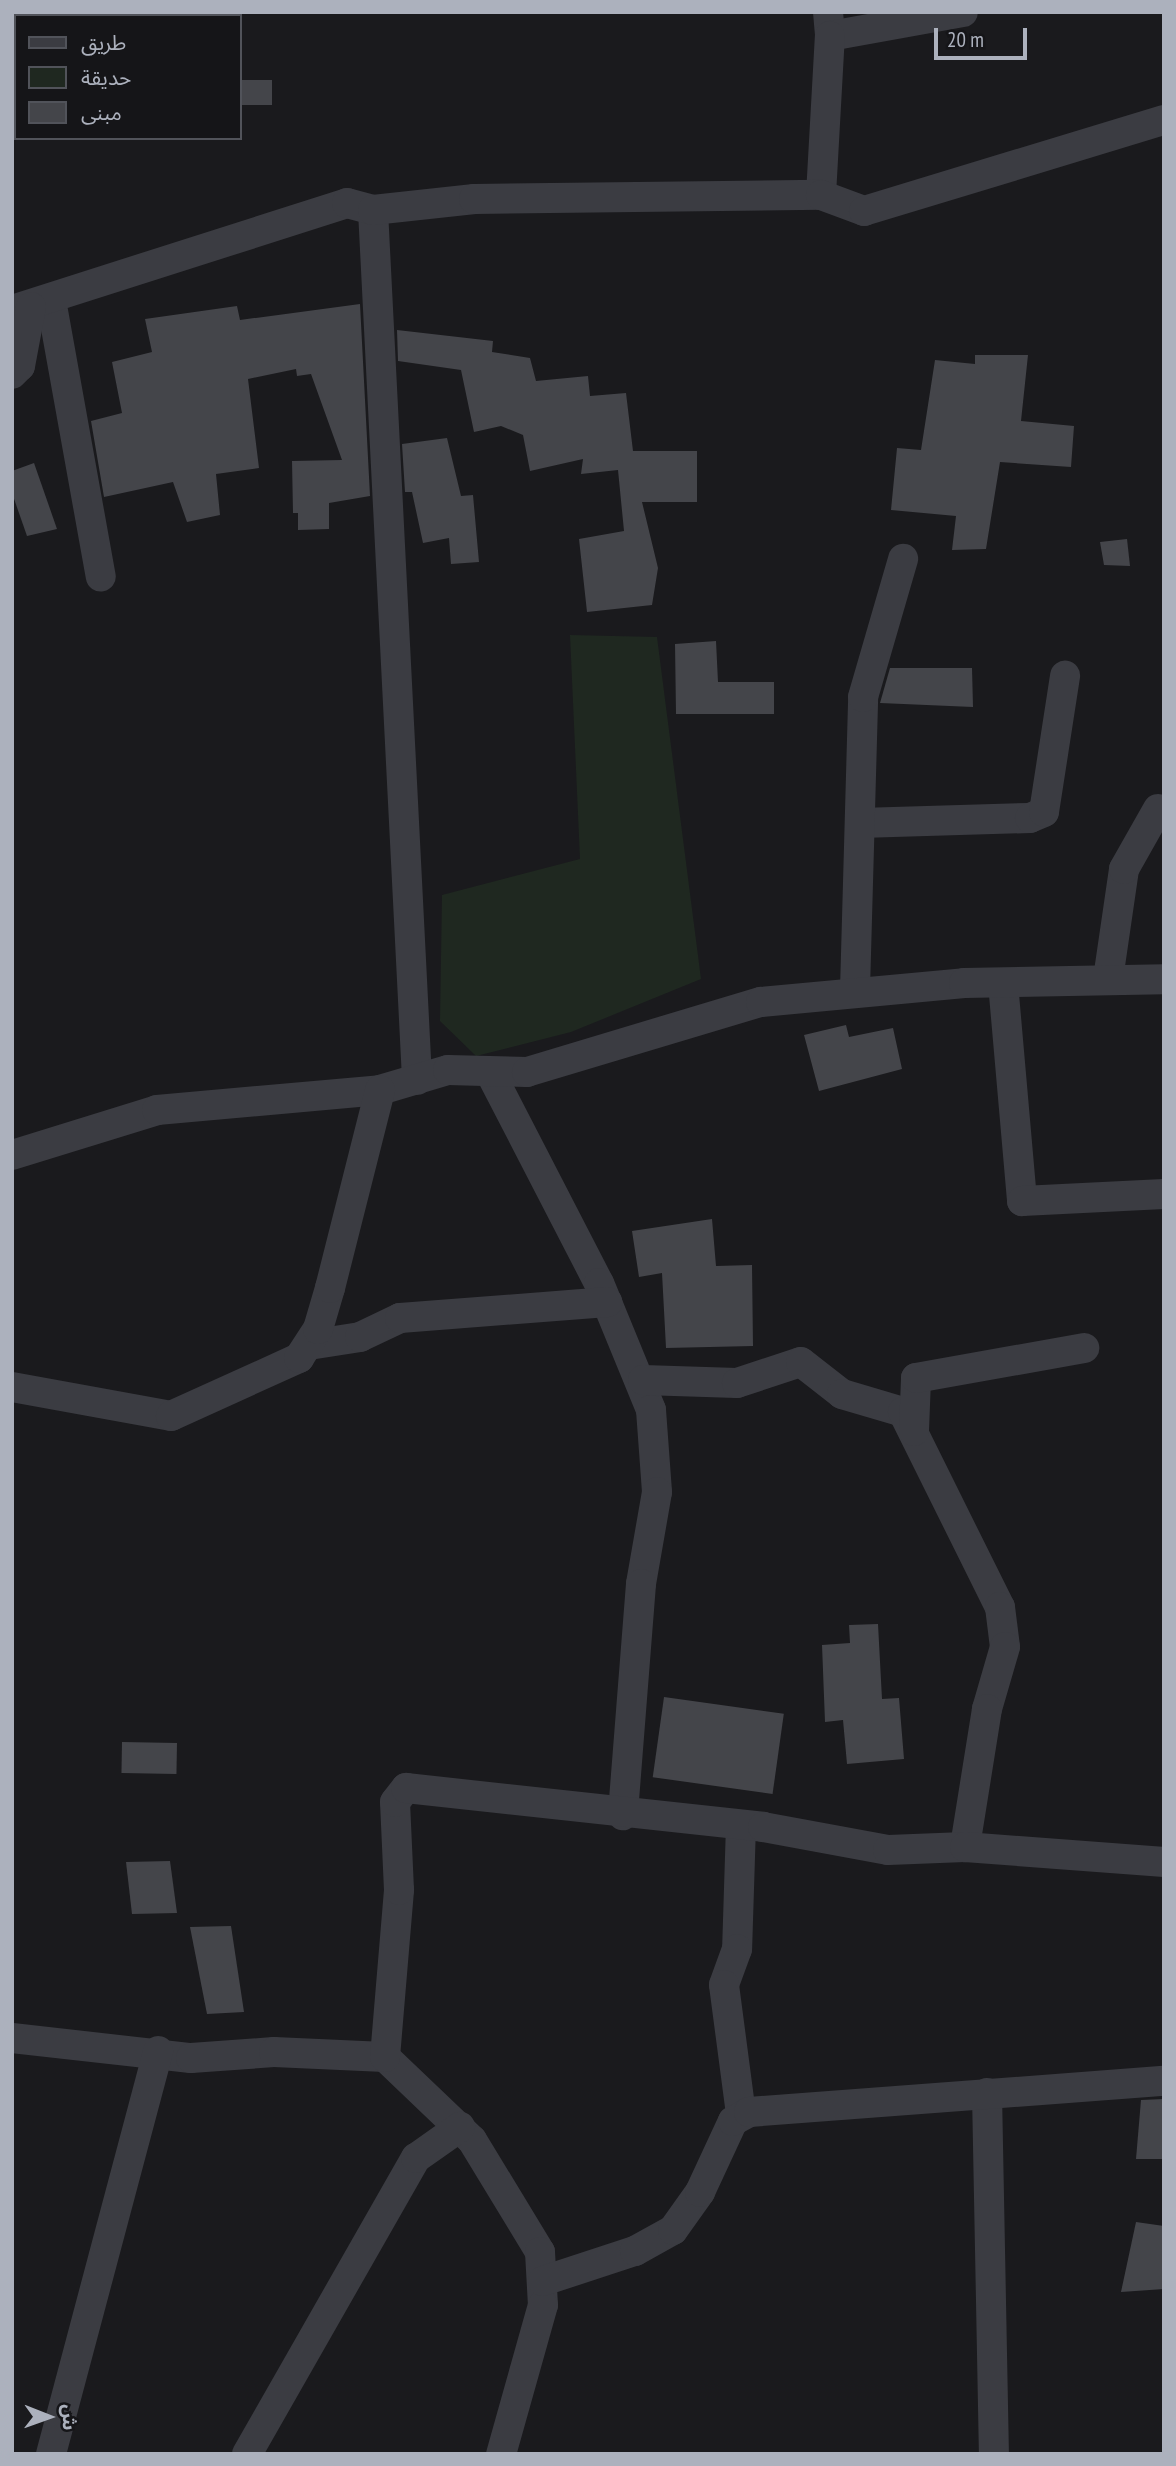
<!DOCTYPE html>
<html>
<head>
<meta charset="utf-8">
<style>
  body { margin:0 }
  #map { position:relative; width:1176px; height:2466px; overflow:hidden; background:#1a1a1d; font-family:"PT Sans Narrow","Noto Sans Arabic",sans-serif }
  div>[style] { position:absolute }
  .green>* { inset:0; background:#1f2820 }
  .building>* { inset:0; background:#44454a; transform-origin:0 0 }
  .street>* { height:30px; margin:-15px; padding:0 15px; transform-origin:15px; border-radius:15px; background:#3b3c42 }
  span { translate:-50% -50%; white-space:nowrap; text-align:center; line-height:1.15; -webkit-text-stroke:5px #151518; paint-order:stroke }
  .frame { position:absolute; inset:0; border:14px solid #acb1bd; pointer-events:none }
  .legend { position:absolute; left:14px; top:14px; width:228px; height:126px; box-sizing:border-box; background:#151518; border:2px solid #51535a; margin:0; padding:9px 12px; list-style:none; font-size:21px; color:#acb1bd }
  .legend li { display:flex; align-items:center; gap:14px; height:35px }
  .legend b { width:35px; border:2px solid #51535a }
  .north { position:absolute; left:14px; top:2382px; width:70px; height:70px; -webkit-text-stroke:5px #151518; paint-order:stroke; rotate:91deg; font-size:19px; font-weight:700; line-height:28px; text-align:center; color:#acb1bd }
  .north::after { content:''; display:block; margin:auto; width:24px; height:32px; background:#acb1bd; clip-path:polygon(50% 0,100% 100%,50% 72%,0 100%) }
  .scale { position:absolute; left:934px; top:28px; width:93px; height:32px; box-sizing:border-box; border:4px solid #acb1bd; border-top:0; padding-left:9px; font-size:21px; line-height:24px; white-space:nowrap; color:#acb1bd; -webkit-text-stroke:5px #151518; paint-order:stroke }
</style>
</head>
<body>
<div id="map">
  <div class="green">
    <div style="clip-path:polygon(570px 635px,657px 637px,701px 979px,571px 1032px,476px 1056px,440px 1021px,442px 895px,580px 859px)"></div>
  </div>
  <div class="building">
    <div style="left:240px;top:80px;width:32px;height:25px"></div>
    <div style="clip-path:polygon(360px 304px,370px 496px,329px 503px,329px 529px,298px 530px,298px 513px,293px 513px,292px 461px,342px 460px,311px 374px,297px 376px,296px 369px,248px 379px,259px 468px,216px 474px,220px 515px,187px 522px,173px 482px,104px 497px,91px 421px,122px 413px,112px 362px,152px 352px,145px 319px,237px 306px,240px 320px)"></div>
    <div style="clip-path:polygon(397px 330px,493px 341px,492px 352px,530px 358px,536px 381px,588px 376px,590px 396px,626px 393px,633px 451px,697px 451px,697px 502px,642px 502px,658px 568px,652px 605px,587px 612px,579px 539px,624px 531px,618px 470px,581px 474px,583px 459px,530px 471px,523px 435px,501px 426px,474px 432px,461px 370px,398px 361px)"></div>
    <div style="clip-path:polygon(975px 355px,1028px 355px,1021px 421px,1074px 426px,1071px 467px,1000px 462px,986px 549px,952px 550px,956px 516px,891px 510px,897px 448px,921px 450px,935px 360px,975px 364px)"></div>
    <div style="clip-path:polygon(447px 438px,461px 496px,473px 495px,479px 562px,451px 564px,449px 538px,423px 543px,412px 492px,405px 492px,402px 444px)"></div>
    <div style="clip-path:polygon(34px 463px,57px 529px,27px 536px,12px 493px,12px 471px)"></div>
    <div style="clip-path:polygon(1127px 539px,1130px 566px,1104px 565px,1100px 542px)"></div>
    <div style="clip-path:polygon(716px 641px,718px 682px,774px 682px,774px 714px,676px 714px,675px 644px)"></div>
    <div style="clip-path:polygon(890px 668px,972px 668px,973px 707px,880px 703px)"></div>
    <div style="clip-path:polygon(846px 1025px,849px 1037px,893px 1028px,902px 1069px,819px 1091px,804px 1035px)"></div>
    <div style="clip-path:polygon(712px 1219px,716px 1266px,752px 1265px,753px 1346px,666px 1348px,662px 1273px,639px 1277px,632px 1231px)"></div>
    <div style="clip-path:polygon(878px 1624px,882px 1699px,899px 1698px,904px 1759px,847px 1764px,843px 1720px,825px 1722px,822px 1645px,850px 1643px,849px 1625px)"></div>
    <div style="left:664px;top:1697px;width:121px;height:81px;rotate:8deg"></div>
    <div style="left:122px;top:1742px;width:55px;height:31px;rotate:1deg"></div>
    <div style="clip-path:polygon(170px 1861px,177px 1913px,132px 1914px,126px 1862px)"></div>
    <div style="clip-path:polygon(231px 1926px,244px 2012px,207px 2014px,190px 1927px)"></div>
    <div style="clip-path:polygon(1164px 2099px,1164px 2159px,1136px 2159px,1141px 2100px)"></div>
    <div style="clip-path:polygon(1136px 2222px,1164px 2226px,1164px 2289px,1121px 2292px)"></div>
  </div>
  <div class="street">
    <div style="left:828px;top:12px;width:24px;rotate:85deg"></div>
    <div style="left:830px;top:36px;width:135px;rotate:-10.2deg"></div>
    <div style="left:821px;top:195px;width:159px;rotate:-86.8deg"></div>
    <div style="left:373px;top:210px;width:871px;rotate:87.1deg"></div>
    <div style="left:51px;top:300px;width:281px;rotate:79.8deg"></div>
    <div style="left:12px;top:310px;width:352px;rotate:-17.7deg"></div>
    <div style="left:347px;top:203px;width:27px;rotate:15deg"></div>
    <div style="left:373px;top:210px;width:102px;rotate:-6.2deg"></div>
    <div style="left:474px;top:199px;width:347px;rotate:-0.7deg"></div>
    <div style="left:821px;top:195px;width:46px;rotate:20.4deg"></div>
    <div style="left:864px;top:211px;width:313px;rotate:-16.9deg"></div>
    <div style="left:12px;top:374px;width:11px;rotate:-45deg"></div>
    <div style="left:20px;top:366px;width:60px;rotate:-79.4deg"></div>
    <div style="left:860px;top:823px;width:170px;rotate:-1.7deg"></div>
    <div style="left:1030px;top:818px;width:15px;rotate:-23deg"></div>
    <div style="left:1044px;top:812px;width:138px;rotate:-81.2deg"></div>
    <div style="left:1108px;top:979px;width:111px;rotate:-81.7deg"></div>
    <div style="left:1124px;top:869px;width:69px;rotate:-60.5deg"></div>
    <div style="left:1003px;top:983px;width:219px;rotate:85deg"></div>
    <div style="left:1022px;top:1201px;width:142px;rotate:-2.8deg"></div>
    <div style="left:855px;top:990px;width:293px;rotate:-88.4deg"></div>
    <div style="left:863px;top:697px;width:144px;rotate:-73.8deg"></div>
    <div style="left:492px;top:1076px;width:233px;rotate:62.7deg"></div>
    <div style="left:599px;top:1283px;width:137px;rotate:67.7deg"></div>
    <div style="left:651px;top:1410px;width:82px;rotate:85.8deg"></div>
    <div style="left:657px;top:1492px;width:93px;rotate:99.9deg"></div>
    <div style="left:641px;top:1584px;width:232px;rotate:94.5deg"></div>
    <div style="left:12px;top:1155px;width:152px;rotate:-17.2deg"></div>
    <div style="left:157px;top:1110px;width:224px;rotate:-5.1deg"></div>
    <div style="left:380px;top:1090px;width:71px;rotate:-16.4deg"></div>
    <div style="left:448px;top:1070px;width:79px;rotate:1.5deg"></div>
    <div style="left:527px;top:1072px;width:244px;rotate:-16.7deg"></div>
    <div style="left:761px;top:1002px;width:204px;rotate:-5.3deg"></div>
    <div style="left:964px;top:983px;width:200px;rotate:-1.1deg"></div>
    <div style="left:309px;top:1345px;width:52px;rotate:-8.9deg"></div>
    <div style="left:360px;top:1337px;width:44px;rotate:-25.4deg"></div>
    <div style="left:400px;top:1318px;width:208px;rotate:-4.4deg"></div>
    <div style="left:643px;top:1380px;width:94px;rotate:1.8deg"></div>
    <div style="left:737px;top:1383px;width:67px;rotate:-18.2deg"></div>
    <div style="left:801px;top:1362px;width:52px;rotate:38deg"></div>
    <div style="left:842px;top:1394px;width:64px;rotate:16.4deg"></div>
    <div style="left:903px;top:1412px;width:218px;rotate:63.6deg"></div>
    <div style="left:1000px;top:1607px;width:40px;rotate:82.9deg"></div>
    <div style="left:1005px;top:1647px;width:65px;rotate:106.2deg"></div>
    <div style="left:987px;top:1709px;width:140px;rotate:99.1deg"></div>
    <div style="left:12px;top:1387px;width:162px;rotate:10.3deg"></div>
    <div style="left:171px;top:1416px;width:141px;rotate:-24.4deg"></div>
    <div style="left:299px;top:1358px;width:35px;rotate:-57deg"></div>
    <div style="left:318px;top:1329px;width:43px;rotate:-73.7deg"></div>
    <div style="left:330px;top:1288px;width:204px;rotate:-75.8deg"></div>
    <div style="left:914px;top:1431px;width:53px;rotate:-87.8deg"></div>
    <div style="left:916px;top:1378px;width:171px;rotate:-10.1deg"></div>
    <div style="left:741px;top:1825px;width:124px;rotate:91.8deg"></div>
    <div style="left:737px;top:1949px;width:38px;rotate:110deg"></div>
    <div style="left:724px;top:1985px;width:131px;rotate:82.5deg"></div>
    <div style="left:12px;top:2038px;width:180px;rotate:6.4deg"></div>
    <div style="left:191px;top:2058px;width:83px;rotate:-4.1deg"></div>
    <div style="left:274px;top:2052px;width:111px;rotate:2.6deg"></div>
    <div style="left:385px;top:2057px;width:120px;rotate:43.7deg"></div>
    <div style="left:472px;top:2140px;width:131px;rotate:58.7deg"></div>
    <div style="left:540px;top:2252px;width:53px;rotate:86.8deg"></div>
    <div style="left:543px;top:2305px;width:155px;rotate:105.7deg"></div>
    <div style="left:385px;top:2057px;width:168px;rotate:-85.2deg"></div>
    <div style="left:399px;top:1890px;width:88px;rotate:-92.6deg"></div>
    <div style="left:395px;top:1802px;width:18px;rotate:-52deg"></div>
    <div style="left:406px;top:1788px;width:359px;rotate:6.2deg"></div>
    <div style="left:763px;top:1827px;width:127px;rotate:10.4deg"></div>
    <div style="left:888px;top:1850px;width:77px;rotate:-2.2deg"></div>
    <div style="left:965px;top:1847px;width:200px;rotate:4.3deg"></div>
    <div style="left:987px;top:2093px;width:361px;rotate:88.9deg"></div>
    <div style="left:543px;top:2281px;width:97px;rotate:-18.1deg"></div>
    <div style="left:635px;top:2251px;width:43px;rotate:-28.9deg"></div>
    <div style="left:673px;top:2230px;width:47px;rotate:-54.6deg"></div>
    <div style="left:700px;top:2192px;width:78px;rotate:-65.1deg"></div>
    <div style="left:733px;top:2121px;width:18px;rotate:-29deg"></div>
    <div style="left:749px;top:2112px;width:416px;rotate:-4.3deg"></div>
    <div style="left:51px;top:2454px;width:417px;rotate:-75.1deg"></div>
    <div style="left:247px;top:2454px;width:341px;rotate:-60.3deg"></div>
    <div style="left:416px;top:2158px;width:54px;rotate:-35.2deg"></div>
  </div>
  <div class="frame"></div>
  <ul class="legend">
  <li><b style="height:9px;background:#3b3c42"></b>طريق</li>
  <li><b style="height:19px;background:#1f2820"></b>حديقة</li>
  <li><b style="height:19px;background:#44454a"></b>مبنى</li>
  </ul>
  <div class="north">ش</div>
  <div class="scale">20 m</div>
</div>
</body>
</html>
